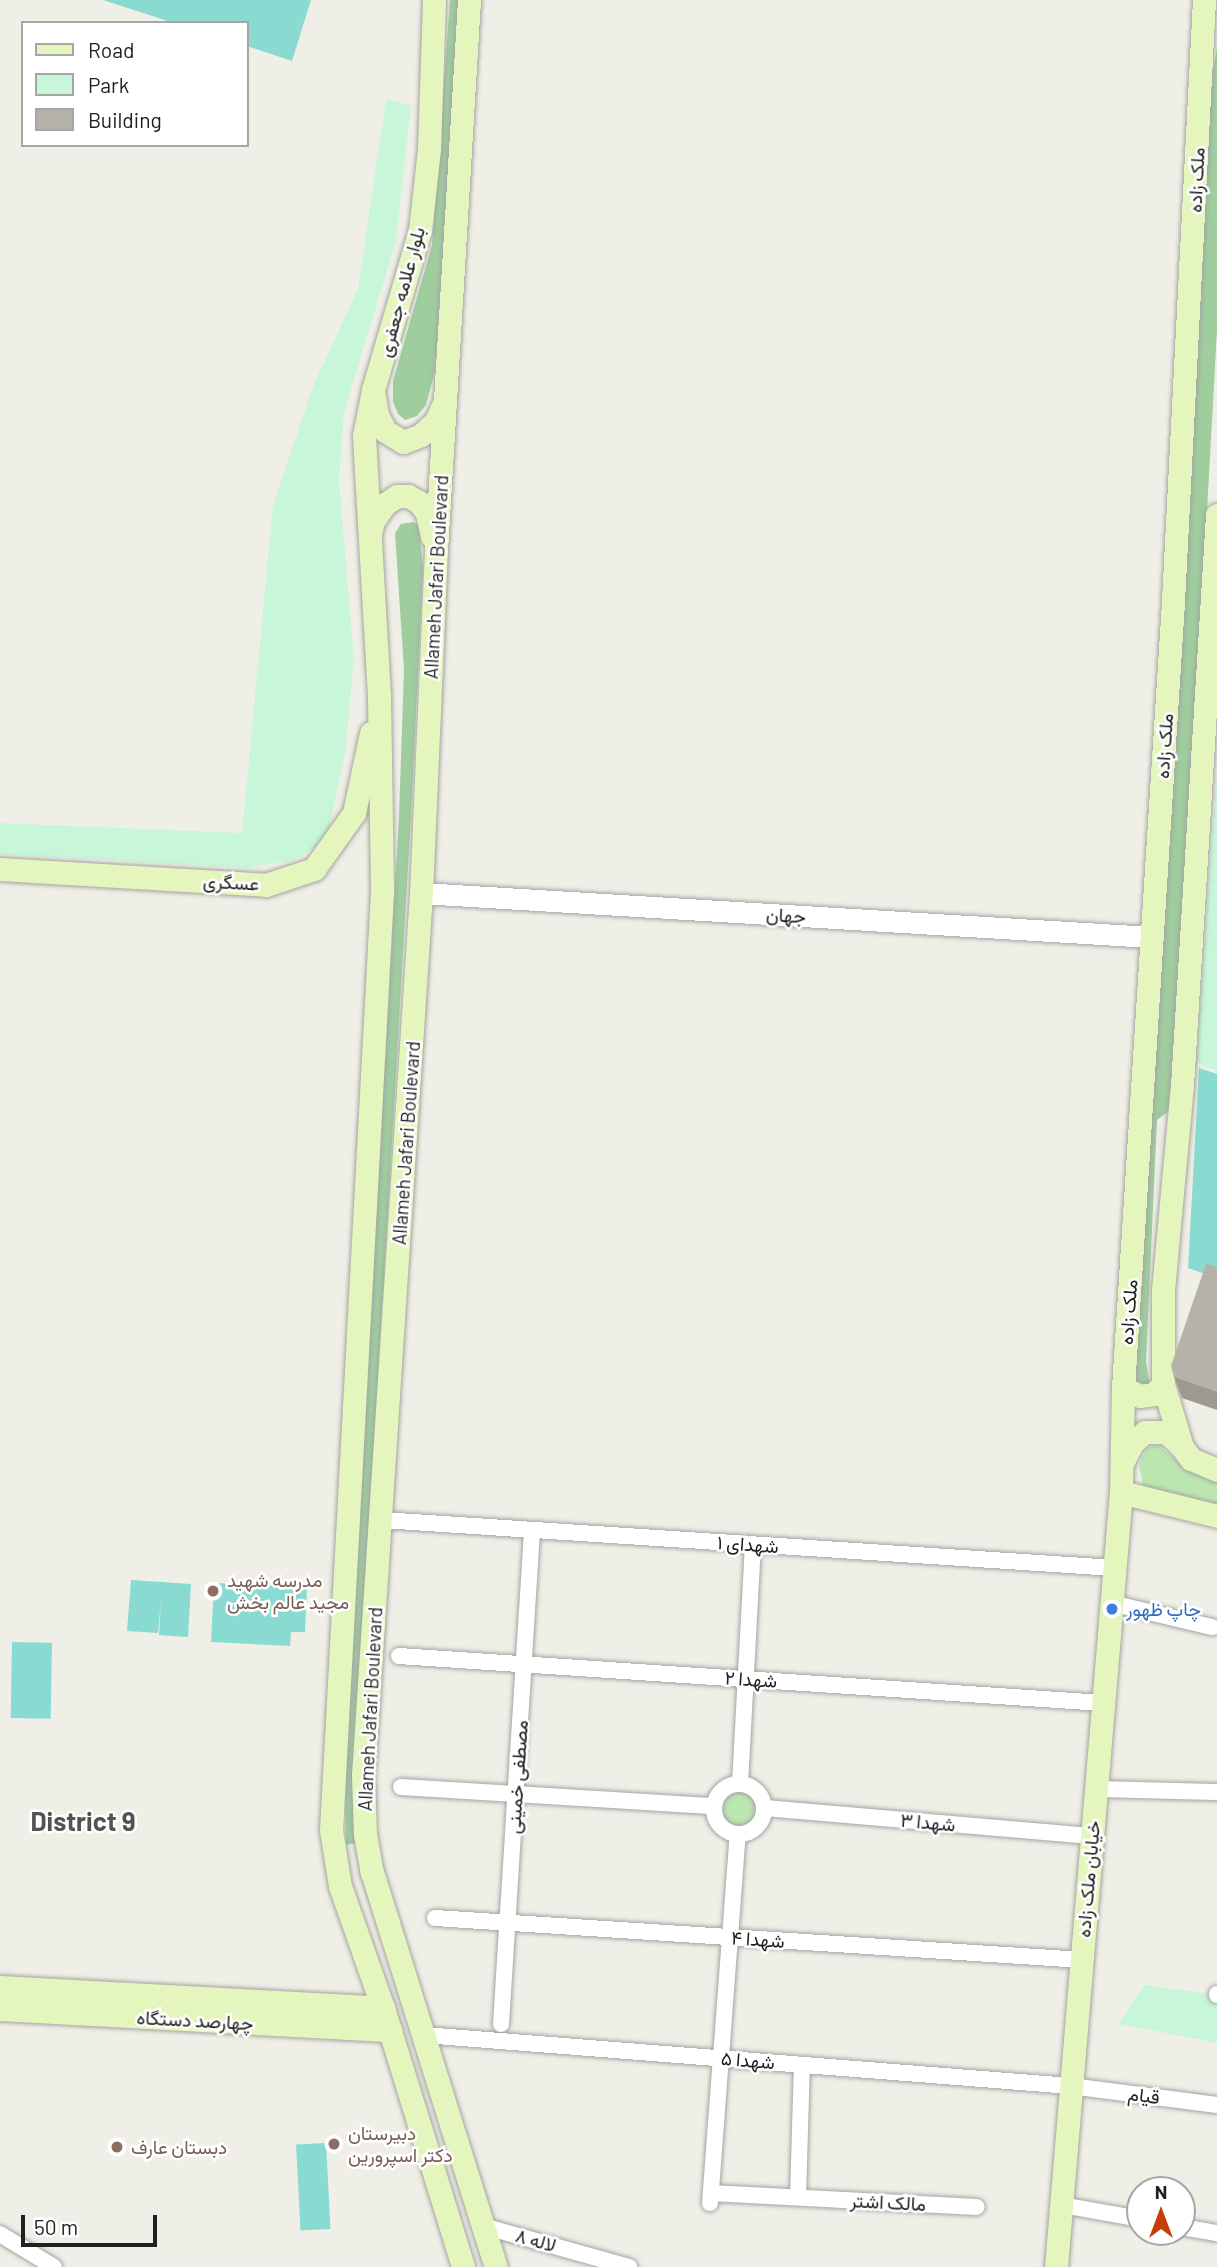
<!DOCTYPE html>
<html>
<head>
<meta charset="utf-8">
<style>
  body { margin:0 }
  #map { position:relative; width:1217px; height:2267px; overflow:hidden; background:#f0efe7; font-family:Barlow,Vazirmatn,sans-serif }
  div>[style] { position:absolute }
  .grass>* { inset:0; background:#bce7b0 }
  .round { border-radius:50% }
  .forest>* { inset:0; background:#9fcd9e }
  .park>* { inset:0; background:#c7f7d8 }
  .pitch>* { inset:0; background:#89dad1; transform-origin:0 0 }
  .roads { filter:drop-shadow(0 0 2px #a4a4a4) drop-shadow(0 0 2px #a4a4a4) }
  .minor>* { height:16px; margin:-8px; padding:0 8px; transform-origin:8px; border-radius:8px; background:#fff }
  .minor>.ring { margin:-8px; padding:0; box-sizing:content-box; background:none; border:16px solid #fff; border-radius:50% }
  .tertiary>* { height:21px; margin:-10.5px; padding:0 10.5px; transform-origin:10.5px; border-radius:10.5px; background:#fff }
  .secondary>* { height:23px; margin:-11.5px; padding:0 11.5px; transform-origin:11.5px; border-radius:11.5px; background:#e4f6be }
  .wall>* { inset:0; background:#9c9991 }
  .building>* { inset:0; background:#b5b2a9 }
  .dots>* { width:19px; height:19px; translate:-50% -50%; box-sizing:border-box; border:4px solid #fff; border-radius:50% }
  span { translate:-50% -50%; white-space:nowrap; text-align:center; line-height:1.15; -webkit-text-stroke:5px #fff; paint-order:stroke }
  .street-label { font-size:19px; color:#202020 }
  .education-label { font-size:19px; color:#785e54 }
  .left { translate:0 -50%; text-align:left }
  .shop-label { font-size:19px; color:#366cbe }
  .district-label { font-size:26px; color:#535353; font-weight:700 }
  .legend { position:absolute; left:21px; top:21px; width:228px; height:126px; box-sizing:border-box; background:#fff; border:2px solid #a6a6a6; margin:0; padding:9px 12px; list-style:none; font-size:21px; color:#202020 }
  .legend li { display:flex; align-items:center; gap:14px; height:35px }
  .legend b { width:35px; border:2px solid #a6a6a6 }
  .north { position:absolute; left:1126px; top:2176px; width:70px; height:70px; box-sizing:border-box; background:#fff; border:2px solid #a6a6a6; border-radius:50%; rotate:0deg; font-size:19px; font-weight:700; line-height:28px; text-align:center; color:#202020 }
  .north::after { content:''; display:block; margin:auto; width:24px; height:32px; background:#c43e0c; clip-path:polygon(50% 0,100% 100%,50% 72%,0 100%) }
  .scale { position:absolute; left:21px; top:2215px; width:136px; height:32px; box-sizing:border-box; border:4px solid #202020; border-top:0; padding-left:9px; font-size:21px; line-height:24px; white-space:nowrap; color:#202020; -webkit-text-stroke:5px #fff; paint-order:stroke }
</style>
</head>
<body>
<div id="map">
  <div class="grass">
    <div style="clip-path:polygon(1158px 1445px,1186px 1469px,1217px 1482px,1217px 1505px,1143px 1486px,1139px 1465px,1142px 1457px,1148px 1448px)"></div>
    <div class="round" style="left:716px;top:1786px;width:46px;height:46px"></div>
  </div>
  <div class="forest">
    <div style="clip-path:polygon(450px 0,461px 0,435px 371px,426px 405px,417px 416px,405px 420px,398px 414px,393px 402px,393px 381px,432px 245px)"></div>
    <div style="clip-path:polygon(1217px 47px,1217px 330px,1201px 620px,1169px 1111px,1157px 1120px,1146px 1362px,1150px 1385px,1132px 1386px,1164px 930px,1206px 113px)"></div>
    <div style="clip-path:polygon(413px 522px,419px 526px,423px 568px,411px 816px,355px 1771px,355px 1843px,346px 1845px,345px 1763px,399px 816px,404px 670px,395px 533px,401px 524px)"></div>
  </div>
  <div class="park">
    <div style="clip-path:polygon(386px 99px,411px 106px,396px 241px,344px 413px,339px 480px,354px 660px,345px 753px,327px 838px,295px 860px,247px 868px,0 854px,0 823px,242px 833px,273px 505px,314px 384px,358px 289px)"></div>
    <div style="clip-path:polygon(1217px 771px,1217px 1071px,1196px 1063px)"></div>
    <div style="clip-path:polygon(1144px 1985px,1217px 1995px,1217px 2043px,1119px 2024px)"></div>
  </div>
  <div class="pitch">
    <div style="clip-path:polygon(103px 0,311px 0,292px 61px,247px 46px,247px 23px,174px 23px)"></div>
    <div style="clip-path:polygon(1199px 1068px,1217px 1074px,1217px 1278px,1188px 1268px)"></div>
    <div style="clip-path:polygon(131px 1580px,191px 1584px,188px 1637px,159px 1635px,161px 1601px,158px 1633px,127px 1631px)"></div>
    <div style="clip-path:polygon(214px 1583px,307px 1587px,305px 1632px,291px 1632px,290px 1646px,211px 1642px)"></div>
    <div style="left:12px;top:1642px;width:40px;height:76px;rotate:1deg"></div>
    <div style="left:326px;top:2143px;width:86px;height:30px;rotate:87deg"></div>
  </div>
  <div class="roads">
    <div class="minor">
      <div style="left:382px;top:1520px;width:734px;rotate:3.75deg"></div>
      <div style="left:1111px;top:1603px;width:104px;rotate:13.4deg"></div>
      <div style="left:399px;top:1656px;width:706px;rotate:3.82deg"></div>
      <div class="ring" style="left:714px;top:1784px;width:34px;height:34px"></div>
      <div style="left:740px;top:1784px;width:240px;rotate:-86.9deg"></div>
      <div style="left:401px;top:1787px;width:314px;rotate:3.5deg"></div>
      <div style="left:1096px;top:1789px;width:121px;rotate:1.4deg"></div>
      <div style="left:764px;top:1808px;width:329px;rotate:4.9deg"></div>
      <div style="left:435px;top:1918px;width:648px;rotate:3.71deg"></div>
      <div style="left:1217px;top:1995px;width:1px;rotate:-90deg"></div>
      <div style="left:501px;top:2024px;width:495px;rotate:-86.4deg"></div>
      <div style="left:424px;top:2035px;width:649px;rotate:4.51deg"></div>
      <div style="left:1071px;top:2086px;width:147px;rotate:7.4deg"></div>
      <div style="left:711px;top:2193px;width:266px;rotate:3deg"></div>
      <div style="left:798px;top:2197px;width:132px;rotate:-88.3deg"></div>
      <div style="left:710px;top:2203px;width:370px;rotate:-85.7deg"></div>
      <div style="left:1062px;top:2205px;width:79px;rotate:10.2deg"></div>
      <div style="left:483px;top:2226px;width:152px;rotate:15.7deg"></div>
      <div style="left:1182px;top:2227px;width:36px;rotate:10deg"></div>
      <div style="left:0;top:2234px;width:63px;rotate:31.4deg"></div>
    </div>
    <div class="tertiary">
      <div style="left:421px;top:893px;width:731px;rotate:3.45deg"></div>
    </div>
    <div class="secondary">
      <div style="left:434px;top:0;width:149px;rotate:91.9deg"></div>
      <div style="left:429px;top:149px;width:81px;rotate:96.3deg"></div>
      <div style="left:420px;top:230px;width:167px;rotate:106.4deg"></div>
      <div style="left:373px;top:390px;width:47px;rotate:101.1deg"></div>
      <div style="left:364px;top:436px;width:260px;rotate:86.7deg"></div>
      <div style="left:379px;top:696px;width:196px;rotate:89.1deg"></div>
      <div style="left:382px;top:892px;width:939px;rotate:93.11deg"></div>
      <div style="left:331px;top:1830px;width:57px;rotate:80.9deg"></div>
      <div style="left:340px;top:1886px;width:129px;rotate:70.6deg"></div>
      <div style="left:383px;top:2008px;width:271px;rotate:72.8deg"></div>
      <div style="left:469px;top:0;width:551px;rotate:93.43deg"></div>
      <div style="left:436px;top:550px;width:343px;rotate:92.5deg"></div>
      <div style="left:421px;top:893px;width:884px;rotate:93.76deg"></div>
      <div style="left:363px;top:1775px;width:59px;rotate:88.1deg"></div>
      <div style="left:365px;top:1834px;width:39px;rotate:80deg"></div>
      <div style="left:372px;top:1872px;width:414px;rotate:72.6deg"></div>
      <div style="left:374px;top:396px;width:19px;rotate:81deg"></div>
      <div style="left:377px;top:415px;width:18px;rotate:63deg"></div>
      <div style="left:385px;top:431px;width:21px;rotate:31deg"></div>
      <div style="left:403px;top:442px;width:19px;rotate:-21deg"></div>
      <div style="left:421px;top:435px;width:21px;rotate:-43deg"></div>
      <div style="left:436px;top:421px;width:22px;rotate:-66deg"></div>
      <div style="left:1217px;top:515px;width:571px;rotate:93.51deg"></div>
      <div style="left:1182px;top:1085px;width:205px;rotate:95.3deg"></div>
      <div style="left:1163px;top:1289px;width:95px;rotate:90deg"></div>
      <div style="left:1163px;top:1384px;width:66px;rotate:73.2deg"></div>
      <div style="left:1182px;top:1447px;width:15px;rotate:53deg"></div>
      <div style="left:1191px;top:1459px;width:28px;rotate:23deg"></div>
      <div style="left:370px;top:534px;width:13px;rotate:-77deg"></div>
      <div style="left:373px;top:521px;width:21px;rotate:-55deg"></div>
      <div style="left:385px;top:504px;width:14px;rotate:-34deg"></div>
      <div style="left:397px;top:496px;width:11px"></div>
      <div style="left:408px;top:496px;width:13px;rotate:29deg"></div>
      <div style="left:419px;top:502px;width:14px;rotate:54deg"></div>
      <div style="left:427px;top:513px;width:24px;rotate:78deg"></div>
      <div style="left:0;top:869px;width:266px;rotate:3.4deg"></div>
      <div style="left:266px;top:885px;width:51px;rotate:-18.4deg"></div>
      <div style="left:314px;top:869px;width:69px;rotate:-54.5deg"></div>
      <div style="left:354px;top:813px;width:82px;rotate:-78deg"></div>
      <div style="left:1123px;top:1388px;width:19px;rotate:25deg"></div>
      <div style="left:1140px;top:1396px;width:14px;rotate:-8deg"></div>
      <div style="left:1154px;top:1394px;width:13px;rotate:-48deg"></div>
      <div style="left:1123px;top:1461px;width:21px;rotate:-62deg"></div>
      <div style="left:1133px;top:1442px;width:16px;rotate:-40deg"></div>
      <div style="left:1145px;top:1432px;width:21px"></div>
      <div style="left:1166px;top:1432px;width:22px;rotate:43deg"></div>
      <div style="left:1121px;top:1492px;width:99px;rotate:14deg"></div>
      <div style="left:0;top:1987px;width:384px;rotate:3.1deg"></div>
      <div style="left:0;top:2009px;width:391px;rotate:3.1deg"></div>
      <div style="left:1056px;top:2267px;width:778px;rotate:-85.21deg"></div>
      <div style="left:1121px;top:1492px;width:104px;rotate:-88.9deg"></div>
      <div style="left:1123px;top:1388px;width:789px;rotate:-86.36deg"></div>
      <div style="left:1173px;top:601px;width:602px;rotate:-87.05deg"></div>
    </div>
  </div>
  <div class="wall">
    <div style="clip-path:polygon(1217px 1267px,1217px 1410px,1182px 1398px,1174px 1377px)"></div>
  </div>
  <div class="building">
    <div style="clip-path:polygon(1206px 1264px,1217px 1267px,1217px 1392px,1174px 1377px,1171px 1366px)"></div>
  </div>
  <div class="dots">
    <div style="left:213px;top:1591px;background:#8d6e63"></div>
    <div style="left:1112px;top:1609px;background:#3f7fe0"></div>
    <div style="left:334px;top:2144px;background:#8d6e63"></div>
    <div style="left:117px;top:2147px;background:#8d6e63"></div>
  </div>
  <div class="street-label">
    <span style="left:1196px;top:180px;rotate:-87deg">ملک زاده</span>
    <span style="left:401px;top:292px;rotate:-75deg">بلوار علامه جعفری</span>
    <span style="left:436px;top:577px;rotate:-87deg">Allameh Jafari Boulevard</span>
    <span style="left:1164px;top:746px;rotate:-86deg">ملک زاده</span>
    <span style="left:231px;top:882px;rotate:3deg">عسگری</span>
    <span style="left:786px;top:915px;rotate:3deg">جهان</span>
    <span style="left:406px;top:1143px;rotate:-86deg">Allameh Jafari Boulevard</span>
    <span style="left:1128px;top:1312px;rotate:-86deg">ملک زاده</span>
    <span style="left:748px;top:1544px;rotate:4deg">شهدای ۱</span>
    <span style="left:751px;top:1679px;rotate:4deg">شهدا ۲</span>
    <span style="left:370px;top:1709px;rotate:-87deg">Allameh Jafari Boulevard</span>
    <span style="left:517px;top:1777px;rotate:-86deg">مصطفی خمینی</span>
    <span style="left:928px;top:1822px;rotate:5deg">شهدا ۳</span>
    <span style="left:1088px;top:1879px;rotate:-85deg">خیابان ملک زاده</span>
    <span style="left:758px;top:1939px;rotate:4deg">شهدا ۴</span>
    <span style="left:195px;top:2020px;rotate:3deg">چهارصد دستگاه</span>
    <span style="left:748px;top:2060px;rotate:5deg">شهدا ۵</span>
    <span style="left:1144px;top:2095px;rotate:7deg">قیام</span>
    <span style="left:888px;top:2202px;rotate:3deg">مالک اشتر</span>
    <span style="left:536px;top:2240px;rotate:16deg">لاله ۸</span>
  </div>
  <div class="education-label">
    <span class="left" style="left:227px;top:1591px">مدرسه شهید<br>مجید عالم بخش</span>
    <span class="left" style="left:348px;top:2144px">دبیرستان<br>دکتر اسپرورین</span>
    <span class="left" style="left:131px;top:2147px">دبستان عارف</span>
  </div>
  <div class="shop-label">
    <span class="left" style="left:1126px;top:1609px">چاپ ظهور</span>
  </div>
  <div class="district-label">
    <span style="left:83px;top:1821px">District 9</span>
  </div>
  <ul class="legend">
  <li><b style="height:9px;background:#e4f6be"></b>Road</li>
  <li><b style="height:19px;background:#c7f7d8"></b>Park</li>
  <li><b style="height:19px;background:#b5b2a9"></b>Building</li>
  </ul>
  <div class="north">N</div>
  <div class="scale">50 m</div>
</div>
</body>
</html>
